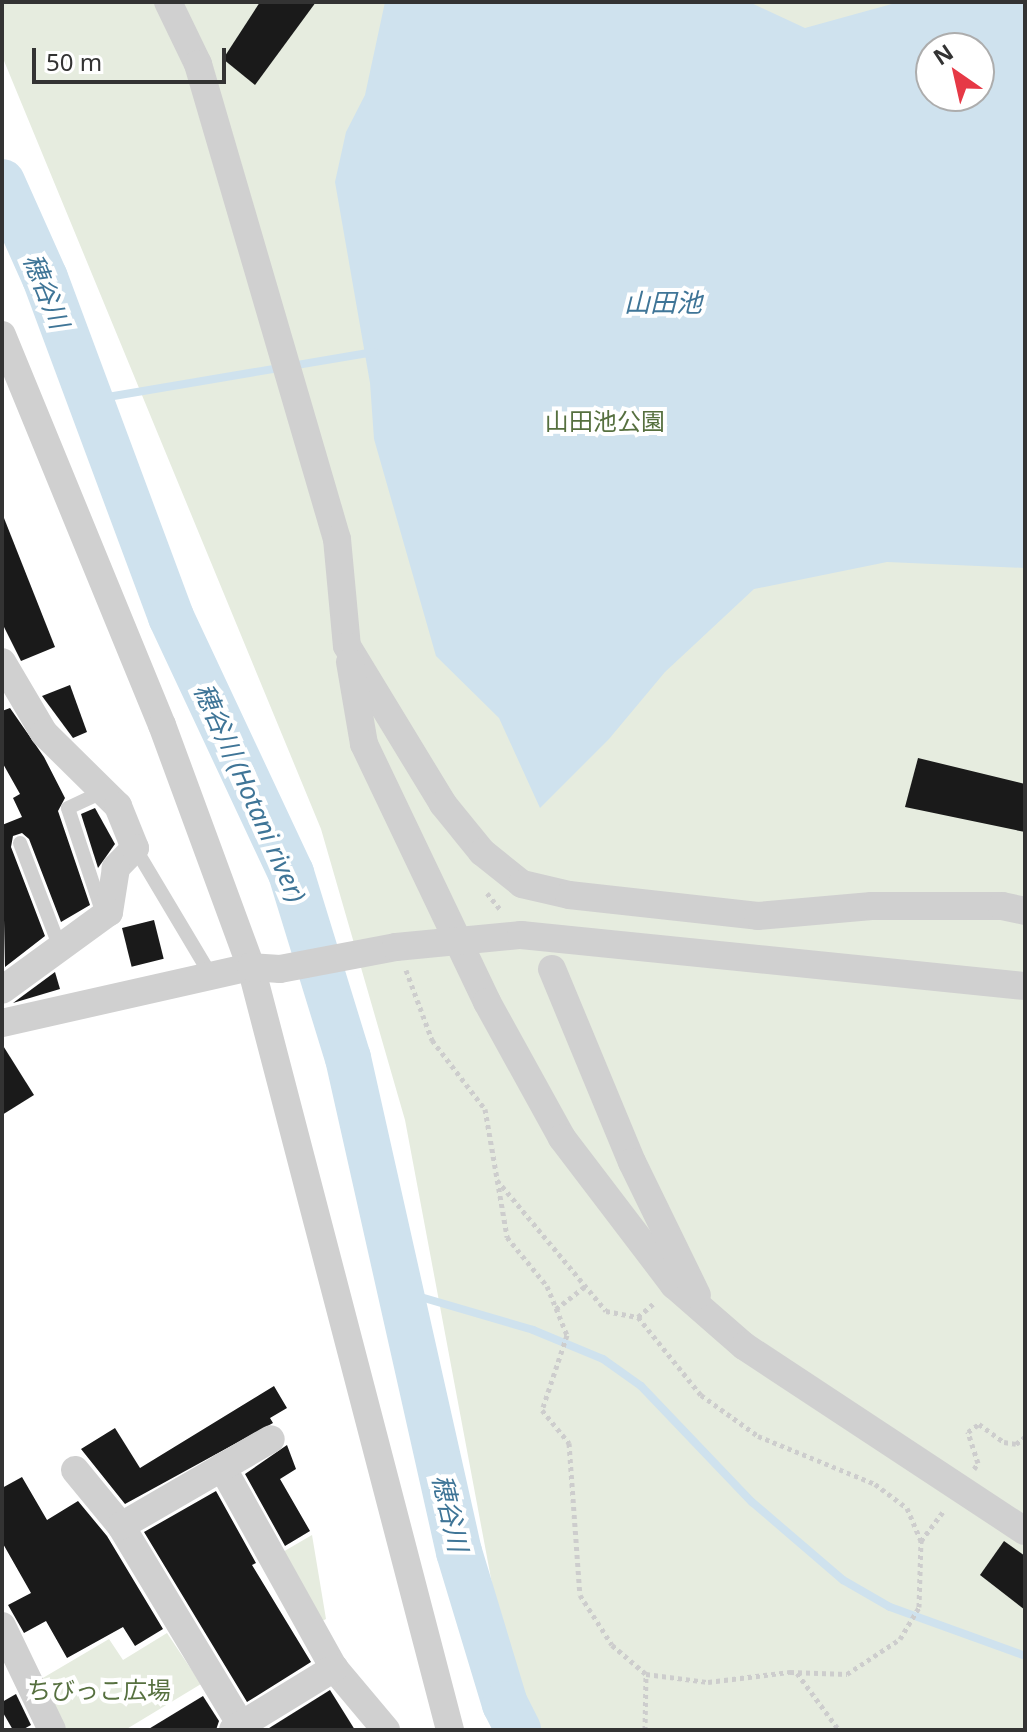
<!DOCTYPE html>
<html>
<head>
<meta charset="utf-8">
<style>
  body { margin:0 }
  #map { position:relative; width:1027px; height:1732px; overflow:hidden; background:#fff; font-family:"Noto Sans","Noto Sans JP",sans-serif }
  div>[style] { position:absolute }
  .green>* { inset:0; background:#e6ecdf }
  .water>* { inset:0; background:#cfe2ee }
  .stream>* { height:8px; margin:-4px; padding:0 4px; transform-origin:4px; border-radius:4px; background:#cfe2ee }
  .river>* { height:46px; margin:-23px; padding:0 23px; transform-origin:23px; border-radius:23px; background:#cfe2ee }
  .building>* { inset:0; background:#1a1a1a; transform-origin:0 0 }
  .path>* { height:5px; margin-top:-2.5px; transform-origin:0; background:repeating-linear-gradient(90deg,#cdcdcd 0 4px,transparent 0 8px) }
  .lane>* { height:14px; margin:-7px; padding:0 7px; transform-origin:7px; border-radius:7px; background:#d0d0d0 }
  .street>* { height:28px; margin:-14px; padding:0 14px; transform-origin:14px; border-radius:14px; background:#d0d0d0 }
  span { translate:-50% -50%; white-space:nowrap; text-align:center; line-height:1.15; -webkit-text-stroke:8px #fff; paint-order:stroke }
  .park-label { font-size:24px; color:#56703f }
  .water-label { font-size:26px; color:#3f7597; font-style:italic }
  .frame { position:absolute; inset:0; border:4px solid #333; pointer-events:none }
  .north { position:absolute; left:915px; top:32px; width:80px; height:80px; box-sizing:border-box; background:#fff; border:2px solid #adadad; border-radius:50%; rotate:326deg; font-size:22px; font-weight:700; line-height:32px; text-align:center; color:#333 }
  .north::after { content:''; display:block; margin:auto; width:28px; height:36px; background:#e63946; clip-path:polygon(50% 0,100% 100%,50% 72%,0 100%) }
  .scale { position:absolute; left:32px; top:48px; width:194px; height:36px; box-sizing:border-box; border:4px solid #333; border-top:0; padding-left:10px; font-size:24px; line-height:28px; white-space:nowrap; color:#333; -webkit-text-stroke:6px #fff; paint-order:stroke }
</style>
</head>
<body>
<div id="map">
  <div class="green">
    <div style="clip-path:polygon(evenodd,2px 2px,1025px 2px,1025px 1730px,531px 1730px,511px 1685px,405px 1120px,321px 829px,2px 56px,2px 2px,931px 48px,979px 48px,979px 96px,931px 96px,931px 48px)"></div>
    <div style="clip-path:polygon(312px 1535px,326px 1619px,320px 1622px,281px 1553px)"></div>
    <div style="clip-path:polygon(167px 1633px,201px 1684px,125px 1730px,64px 1730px,36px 1682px,109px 1639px,123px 1660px)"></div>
  </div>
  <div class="water">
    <div style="clip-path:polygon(evenodd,385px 2px,749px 2px,805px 28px,899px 2px,1025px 2px,1025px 568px,887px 562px,754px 589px,665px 672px,609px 739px,540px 808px,499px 718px,436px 656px,374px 439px,370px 383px,335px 182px,346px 132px,365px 95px,385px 2px,931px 48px,979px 48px,979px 96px,931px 96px,931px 48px)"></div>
  </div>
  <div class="stream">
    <div style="left:90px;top:400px;width:288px;rotate:-9.6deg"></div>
    <div style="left:400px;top:1291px;width:139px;rotate:16.3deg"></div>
    <div style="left:533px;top:1330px;width:76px;rotate:22.5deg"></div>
    <div style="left:603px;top:1359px;width:47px;rotate:35.4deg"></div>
    <div style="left:641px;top:1386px;width:161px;rotate:46.3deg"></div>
    <div style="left:752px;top:1502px;width:120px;rotate:40.6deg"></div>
    <div style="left:843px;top:1580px;width:54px;rotate:29.9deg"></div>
    <div style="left:890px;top:1607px;width:144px;rotate:19.9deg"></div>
  </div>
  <div class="river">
    <div style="left:2px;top:182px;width:105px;rotate:65.9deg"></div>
    <div style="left:45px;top:278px;width:362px;rotate:69.6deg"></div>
    <div style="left:171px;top:617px;width:283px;rotate:64.9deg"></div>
    <div style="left:291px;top:873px;width:194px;rotate:72.9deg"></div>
    <div style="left:348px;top:1058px;width:506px;rotate:77.34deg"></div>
    <div style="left:459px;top:1552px;width:159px;rotate:73.2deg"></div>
    <div style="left:505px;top:1704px;width:29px;rotate:63deg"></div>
  </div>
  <div class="building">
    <div style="clip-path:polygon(260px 2px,316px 2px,255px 85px,223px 59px)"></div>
    <div style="clip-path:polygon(2px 513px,55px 647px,21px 661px,2px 623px)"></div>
    <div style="clip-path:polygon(70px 685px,87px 732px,73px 738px,42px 696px)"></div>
    <div style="clip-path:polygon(10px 708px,44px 757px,65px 798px,58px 811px,90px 905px,61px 922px,29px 839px,22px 833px,13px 836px,11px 847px,45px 936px,5px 967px,2px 825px,22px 817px,13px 798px,20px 794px,2px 762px,2px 711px)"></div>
    <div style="clip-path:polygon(918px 758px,1025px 784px,1025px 832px,905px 807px)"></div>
    <div style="clip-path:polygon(95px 808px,115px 844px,98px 868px,81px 814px)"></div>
    <div style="left:154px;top:920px;width:40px;height:33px;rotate:76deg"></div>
    <div style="clip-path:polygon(55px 972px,60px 989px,13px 1003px)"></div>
    <div style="clip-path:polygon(2px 1044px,34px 1095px,2px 1115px)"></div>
    <div style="clip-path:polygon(274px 1386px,287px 1408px,270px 1418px,273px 1423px,125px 1504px,81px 1449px,115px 1428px,140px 1468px)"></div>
    <div style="clip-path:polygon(287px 1445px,296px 1469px,280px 1479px,310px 1531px,285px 1546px,245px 1474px)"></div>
    <div style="clip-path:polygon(22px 1477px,47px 1520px,78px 1501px,107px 1536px,163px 1629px,135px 1646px,123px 1627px,67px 1658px,46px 1621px,24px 1633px,8px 1605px,31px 1593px,2px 1542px,2px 1488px)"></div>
    <div style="clip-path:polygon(216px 1491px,256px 1563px,252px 1565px,311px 1662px,247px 1702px,144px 1532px)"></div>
    <div style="clip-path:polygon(1004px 1541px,1025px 1556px,1025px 1610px,980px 1575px)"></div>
    <div style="clip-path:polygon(330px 1690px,355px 1730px,266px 1730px)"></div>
    <div style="clip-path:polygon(16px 1694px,31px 1725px,22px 1730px,13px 1730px,2px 1711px,2px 1702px)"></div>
    <div style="clip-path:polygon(203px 1696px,219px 1721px,216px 1730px,147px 1730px)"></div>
  </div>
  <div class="path">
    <div style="left:487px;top:893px;width:22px;rotate:51deg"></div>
    <div style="left:406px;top:970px;width:75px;rotate:69.6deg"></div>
    <div style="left:432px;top:1040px;width:87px;rotate:52.5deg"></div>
    <div style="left:485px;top:1109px;width:130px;rotate:80.2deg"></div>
    <div style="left:507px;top:1237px;width:63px;rotate:50.8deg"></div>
    <div style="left:547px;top:1286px;width:53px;rotate:67.8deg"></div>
    <div style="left:567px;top:1335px;width:79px;rotate:108.4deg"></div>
    <div style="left:542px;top:1410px;width:43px;rotate:50.7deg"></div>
    <div style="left:569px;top:1443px;width:152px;rotate:85.9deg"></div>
    <div style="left:580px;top:1595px;width:59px;rotate:57.4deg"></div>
    <div style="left:612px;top:1645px;width:45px;rotate:40.5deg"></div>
    <div style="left:646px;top:1674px;width:63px;rotate:7.4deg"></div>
    <div style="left:708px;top:1682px;width:83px;rotate:-7deg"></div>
    <div style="left:790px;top:1672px;width:57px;rotate:2deg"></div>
    <div style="left:847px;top:1674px;width:64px;rotate:-33.4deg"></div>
    <div style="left:900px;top:1639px;width:37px;rotate:-59deg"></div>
    <div style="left:919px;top:1607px;width:66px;rotate:-88.3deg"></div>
    <div style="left:921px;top:1541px;width:39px;rotate:-53deg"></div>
    <div style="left:497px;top:1180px;width:170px;rotate:50.2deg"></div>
    <div style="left:606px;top:1311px;width:33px;rotate:11deg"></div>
    <div style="left:638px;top:1317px;width:100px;rotate:51.1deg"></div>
    <div style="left:701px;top:1395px;width:70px;rotate:35.7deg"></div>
    <div style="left:758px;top:1436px;width:126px;rotate:22.3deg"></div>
    <div style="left:875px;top:1484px;width:40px;rotate:37deg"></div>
    <div style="left:907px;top:1508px;width:36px;rotate:67deg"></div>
    <div style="left:556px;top:1309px;width:37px;rotate:-38deg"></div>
    <div style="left:638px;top:1317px;width:23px;rotate:-41deg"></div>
    <div style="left:974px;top:1469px;width:7px;rotate:-56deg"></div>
    <div style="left:978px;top:1463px;width:33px;rotate:-108deg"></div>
    <div style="left:968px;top:1432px;width:14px;rotate:-36deg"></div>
    <div style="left:979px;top:1424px;width:31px;rotate:36deg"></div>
    <div style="left:1004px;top:1442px;width:12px;rotate:9deg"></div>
    <div style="left:1016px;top:1444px;width:11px;rotate:-38deg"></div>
    <div style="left:797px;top:1673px;width:71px;rotate:53.6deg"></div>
    <div style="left:645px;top:1730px;width:56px;rotate:-89deg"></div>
  </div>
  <div class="lane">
    <div style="left:20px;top:843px;width:109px;rotate:69.1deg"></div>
    <div style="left:135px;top:848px;width:150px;rotate:59.2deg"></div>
    <div style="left:102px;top:911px;width:108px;rotate:-108.3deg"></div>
    <div style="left:68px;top:808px;width:38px;rotate:-25deg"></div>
  </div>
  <div class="street">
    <div style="left:168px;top:2px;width:69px;rotate:64.2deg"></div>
    <div style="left:198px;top:64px;width:495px;rotate:73.7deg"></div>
    <div style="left:337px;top:539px;width:107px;rotate:84.7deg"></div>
    <div style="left:347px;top:646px;width:185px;rotate:58.7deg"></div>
    <div style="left:443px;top:804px;width:62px;rotate:50.9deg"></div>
    <div style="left:482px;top:852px;width:51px;rotate:38.7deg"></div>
    <div style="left:522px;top:884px;width:48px;rotate:13.2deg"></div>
    <div style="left:569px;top:895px;width:190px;rotate:6.3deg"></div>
    <div style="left:758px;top:916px;width:114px;rotate:-5deg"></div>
    <div style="left:872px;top:906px;width:130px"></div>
    <div style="left:1002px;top:906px;width:24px;rotate:12deg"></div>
    <div style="left:2px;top:335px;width:422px;rotate:67.7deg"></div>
    <div style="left:162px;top:725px;width:258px;rotate:69.8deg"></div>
    <div style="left:251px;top:967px;width:789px;rotate:75.38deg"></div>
    <div style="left:2px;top:662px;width:82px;rotate:59.4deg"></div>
    <div style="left:44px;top:733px;width:104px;rotate:44.6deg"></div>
    <div style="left:118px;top:806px;width:45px;rotate:68deg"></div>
    <div style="left:135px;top:848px;width:28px;rotate:134deg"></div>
    <div style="left:116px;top:868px;width:45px;rotate:99deg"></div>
    <div style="left:109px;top:912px;width:132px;rotate:143.9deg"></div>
    <div style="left:350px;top:662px;width:83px;rotate:80.3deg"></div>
    <div style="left:364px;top:744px;width:286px;rotate:64.5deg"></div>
    <div style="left:487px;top:1002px;width:155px;rotate:61.1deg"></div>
    <div style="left:562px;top:1138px;width:185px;rotate:52.7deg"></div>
    <div style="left:674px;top:1285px;width:93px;rotate:41.1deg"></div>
    <div style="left:744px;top:1346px;width:336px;rotate:33.4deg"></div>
    <div style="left:552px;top:969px;width:209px;rotate:67.5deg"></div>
    <div style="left:632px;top:1162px;width:148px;rotate:64deg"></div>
    <div style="left:2px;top:1023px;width:255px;rotate:-12.7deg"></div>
    <div style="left:251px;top:967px;width:29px;rotate:4deg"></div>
    <div style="left:280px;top:969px;width:118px;rotate:-10.7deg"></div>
    <div style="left:396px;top:947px;width:126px;rotate:-5.5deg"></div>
    <div style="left:521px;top:935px;width:507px;rotate:5.78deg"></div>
    <div style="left:222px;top:1467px;width:230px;rotate:60.9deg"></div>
    <div style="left:334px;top:1668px;width:81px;rotate:50deg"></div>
    <div style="left:75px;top:1470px;width:72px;rotate:50.6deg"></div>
    <div style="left:121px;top:1526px;width:232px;rotate:58.9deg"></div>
    <div style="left:121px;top:1526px;width:173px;rotate:-30.1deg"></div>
    <div style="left:2px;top:1626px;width:115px;rotate:64.3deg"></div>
    <div style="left:233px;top:1730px;width:119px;rotate:-31.5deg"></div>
  </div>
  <div class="park-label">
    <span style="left:605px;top:421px">山田池公園</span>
    <span style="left:99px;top:1690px">ちびっこ広場</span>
  </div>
  <div class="water-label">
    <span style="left:46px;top:291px;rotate:68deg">穂谷川</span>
    <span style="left:663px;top:303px">山田池</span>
    <span style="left:250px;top:793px;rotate:66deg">穂谷川 (Hotani river)</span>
    <span style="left:450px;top:1513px;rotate:77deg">穂谷川</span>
  </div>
  <div class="frame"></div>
  <div class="north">N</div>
  <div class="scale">50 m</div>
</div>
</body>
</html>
